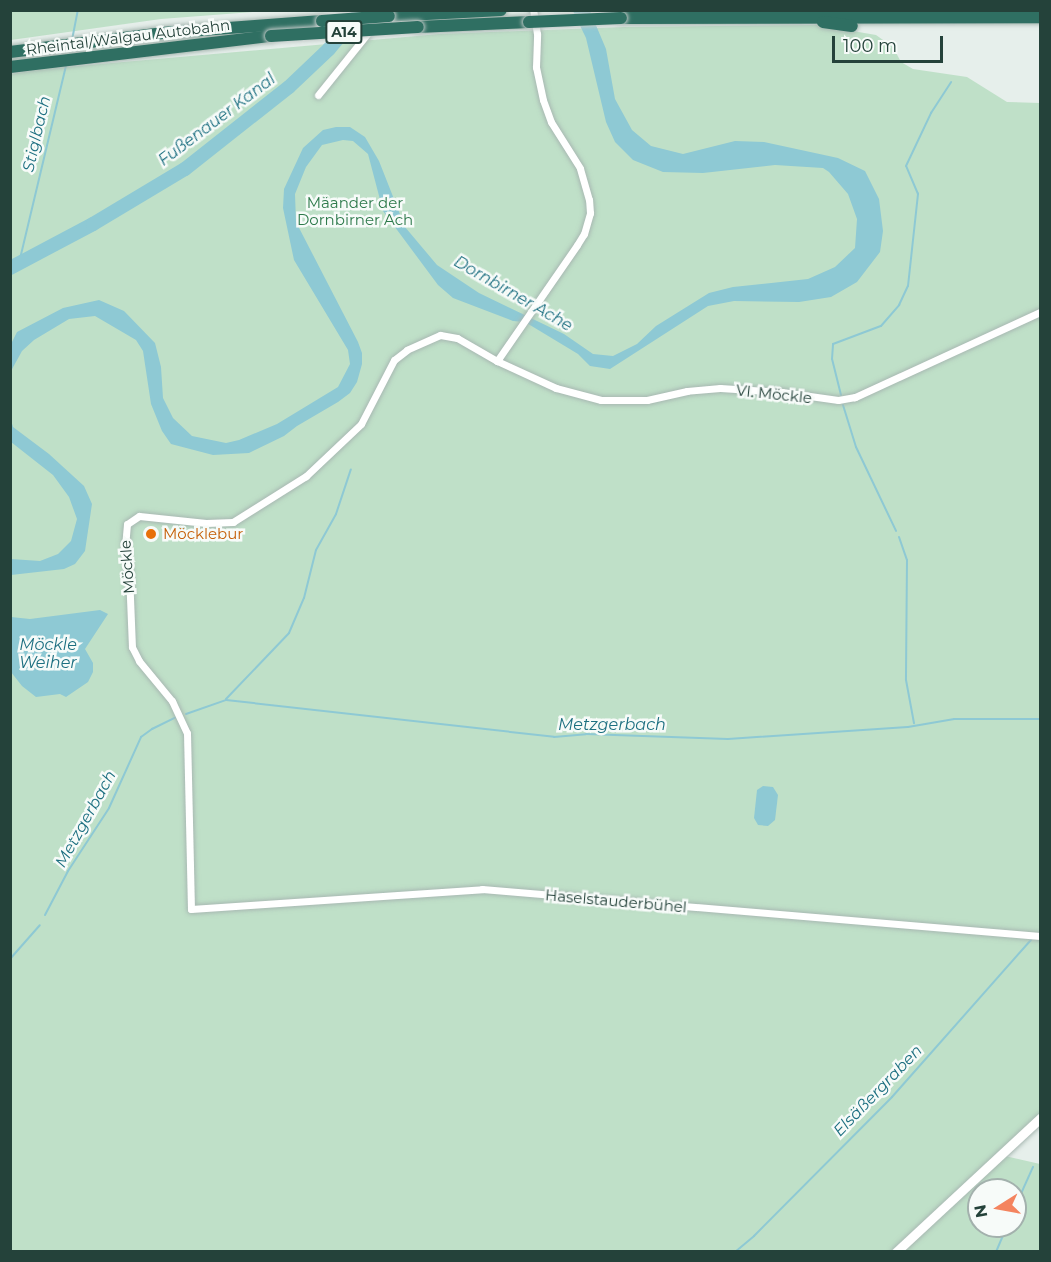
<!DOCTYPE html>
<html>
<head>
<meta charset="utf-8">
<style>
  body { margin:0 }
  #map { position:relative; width:1051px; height:1262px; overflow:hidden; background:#e6efeb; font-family:Montserrat,sans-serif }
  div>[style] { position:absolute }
  .green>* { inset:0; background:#bfe0c8 }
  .water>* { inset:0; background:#8ec9d4 }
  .stream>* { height:2px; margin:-1px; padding:0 1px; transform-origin:1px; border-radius:1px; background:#8ec9d4 }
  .river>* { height:14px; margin:-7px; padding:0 7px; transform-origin:7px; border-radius:7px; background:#8ec9d4 }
  .roads { filter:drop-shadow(0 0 2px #a8b8b2) drop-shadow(0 0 2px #a8b8b2) }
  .minor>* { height:7px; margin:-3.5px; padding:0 3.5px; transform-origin:3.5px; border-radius:3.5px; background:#fff }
  .secondary>* { height:9px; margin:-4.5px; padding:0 4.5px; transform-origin:4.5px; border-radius:4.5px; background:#fff }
  .motorway>* { height:12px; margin:-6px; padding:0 6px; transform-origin:6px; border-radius:6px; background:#2f6f62 }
  .bridges { filter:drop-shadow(0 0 2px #c2cac8) drop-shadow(0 0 2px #c2cac8) }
  .motorway-bridge>* { height:12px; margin:-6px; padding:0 6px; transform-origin:6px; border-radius:6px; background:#2f6f62 }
  .dots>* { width:16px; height:16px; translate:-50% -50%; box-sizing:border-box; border:3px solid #f7fbf9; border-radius:50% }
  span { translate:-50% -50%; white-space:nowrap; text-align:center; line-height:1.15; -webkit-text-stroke:5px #f7fbf9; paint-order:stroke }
  .shield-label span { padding:2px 4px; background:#f7fbf9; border:2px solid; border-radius:4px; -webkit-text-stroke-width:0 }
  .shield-label { font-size:14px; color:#24423a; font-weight:700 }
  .street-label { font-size:15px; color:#24423a }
  .park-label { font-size:15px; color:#2d7a4b }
  .food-label { font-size:15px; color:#c56008 }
  .left { translate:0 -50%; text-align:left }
  .water-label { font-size:16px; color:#1c6f80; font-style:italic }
  .frame { position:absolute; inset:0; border:12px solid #24423a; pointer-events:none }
  .north { position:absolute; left:967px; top:1178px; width:60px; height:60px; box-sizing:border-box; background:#f7fbf9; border:2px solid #a3b1ad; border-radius:50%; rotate:259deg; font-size:16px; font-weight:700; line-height:24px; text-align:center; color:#24423a }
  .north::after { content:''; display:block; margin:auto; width:21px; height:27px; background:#f4845f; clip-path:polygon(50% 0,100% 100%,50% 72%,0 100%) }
  .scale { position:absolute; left:832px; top:36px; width:111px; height:27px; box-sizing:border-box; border:3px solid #24423a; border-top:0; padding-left:8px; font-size:18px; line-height:21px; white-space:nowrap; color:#24423a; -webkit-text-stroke:4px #f7fbf9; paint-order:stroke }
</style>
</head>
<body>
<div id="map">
  <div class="green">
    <div style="clip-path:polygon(11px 10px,267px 10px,267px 11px,161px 19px,11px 40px)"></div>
    <div style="clip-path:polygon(818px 25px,876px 35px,893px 47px,901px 62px,913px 69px,967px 77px,1007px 102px,1040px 103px,1040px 1114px,891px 1251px,11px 1251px,11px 74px,44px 69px,439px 34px,623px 27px)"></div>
    <div style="clip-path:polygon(evenodd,1005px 1156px,1040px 1164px,1040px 1251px,901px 1252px,1005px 1156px,979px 1190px,1015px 1190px,1015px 1226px,979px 1226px,979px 1190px)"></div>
  </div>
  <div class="water">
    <div style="clip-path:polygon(573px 11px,590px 11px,606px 49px,615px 99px,632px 130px,651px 146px,683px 154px,735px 141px,764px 142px,838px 158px,865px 171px,879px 199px,883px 231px,880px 252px,857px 282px,831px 297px,799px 302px,734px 301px,708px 306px,610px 369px,590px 366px,578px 354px,525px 322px,513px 321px,453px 298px,438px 285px,383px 211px,368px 154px,353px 141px,343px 140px,322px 145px,306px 167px,295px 194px,296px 222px,358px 342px,362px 353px,362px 364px,357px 382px,350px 393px,338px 402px,297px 426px,284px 436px,249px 453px,213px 455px,171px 444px,162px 431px,151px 404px,143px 351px,136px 340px,95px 316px,69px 319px,34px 340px,22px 351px,11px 371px,11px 344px,17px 332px,63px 308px,99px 300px,124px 311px,155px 343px,161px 367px,163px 398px,173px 418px,192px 436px,226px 443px,239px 440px,277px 424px,338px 387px,350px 364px,348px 350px,294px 260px,283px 208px,284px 189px,303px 148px,323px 130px,336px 127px,350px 127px,365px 137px,379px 161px,405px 227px,437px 265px,479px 293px,564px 334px,593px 354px,613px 356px,637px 344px,656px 326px,709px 293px,733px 287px,808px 279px,835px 267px,855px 248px,857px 219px,848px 194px,829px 172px,823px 168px,775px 165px,703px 173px,663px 172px,633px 160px,615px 142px,606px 122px,586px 38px)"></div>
    <div style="clip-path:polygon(11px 420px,13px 427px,49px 454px,84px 486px,92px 504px,85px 551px,75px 564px,64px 569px,11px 575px,11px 559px,40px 561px,58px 554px,71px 541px,77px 519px,69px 497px,53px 475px,11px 442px)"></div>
    <div style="clip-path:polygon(100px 610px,108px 614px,85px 649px,93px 663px,93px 672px,88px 682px,66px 697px,60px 694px,36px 697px,22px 686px,11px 672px,11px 617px,30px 619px)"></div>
    <div style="clip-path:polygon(763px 786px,773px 787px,778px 795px,775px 820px,768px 826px,758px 825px,754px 818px,757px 790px)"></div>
  </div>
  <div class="stream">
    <div style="left:72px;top:40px;width:31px;rotate:-79deg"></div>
    <div style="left:19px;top:263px;width:203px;rotate:-76.6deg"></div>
    <div style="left:841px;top:395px;width:37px;rotate:-104deg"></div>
    <div style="left:832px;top:359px;width:15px;rotate:-86deg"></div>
    <div style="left:833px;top:344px;width:51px;rotate:-20.6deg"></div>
    <div style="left:881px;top:326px;width:28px;rotate:-49deg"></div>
    <div style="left:899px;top:305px;width:21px;rotate:-65deg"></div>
    <div style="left:908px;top:286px;width:93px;rotate:-83.8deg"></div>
    <div style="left:918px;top:194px;width:30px;rotate:-113deg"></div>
    <div style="left:906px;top:166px;width:59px;rotate:-64.7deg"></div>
    <div style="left:931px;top:113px;width:37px;rotate:-57deg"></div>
    <div style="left:843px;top:405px;width:44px;rotate:72.8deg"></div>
    <div style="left:856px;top:447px;width:93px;rotate:64.5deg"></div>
    <div style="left:899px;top:537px;width:24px;rotate:71deg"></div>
    <div style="left:907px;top:560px;width:120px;rotate:90.5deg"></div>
    <div style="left:906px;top:680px;width:44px;rotate:79.5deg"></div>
    <div style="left:226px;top:699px;width:91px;rotate:-46.3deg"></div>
    <div style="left:289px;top:633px;width:38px;rotate:-67deg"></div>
    <div style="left:304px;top:598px;width:49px;rotate:-76deg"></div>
    <div style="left:316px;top:550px;width:41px;rotate:-60.9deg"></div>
    <div style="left:336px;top:514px;width:47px;rotate:-71.6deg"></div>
    <div style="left:186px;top:714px;width:42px;rotate:-19.3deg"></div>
    <div style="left:226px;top:700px;width:330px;rotate:6.4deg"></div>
    <div style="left:554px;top:737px;width:32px;rotate:-5deg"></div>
    <div style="left:586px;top:734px;width:142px;rotate:2deg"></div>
    <div style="left:728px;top:739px;width:180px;rotate:-3.8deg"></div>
    <div style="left:908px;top:727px;width:47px;rotate:-9.9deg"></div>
    <div style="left:954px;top:719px;width:86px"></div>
    <div style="left:45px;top:915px;width:50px;rotate:-62.4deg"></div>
    <div style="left:68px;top:871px;width:75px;rotate:-56.9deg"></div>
    <div style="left:109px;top:808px;width:78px;rotate:-65.7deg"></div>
    <div style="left:141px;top:737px;width:14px;rotate:-36deg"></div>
    <div style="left:152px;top:729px;width:28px;rotate:-26deg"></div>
    <div style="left:10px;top:959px;width:45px;rotate:-48.6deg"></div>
    <div style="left:1015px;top:1207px;width:44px;rotate:-65.8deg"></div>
    <div style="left:735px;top:1252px;width:25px;rotate:-40deg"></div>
    <div style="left:754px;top:1236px;width:196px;rotate:-45.2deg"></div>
    <div style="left:892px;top:1097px;width:210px;rotate:-48.5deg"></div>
    <div style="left:996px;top:1252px;width:28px;rotate:-67deg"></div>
  </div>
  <div class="river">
    <div style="left:10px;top:268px;width:94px;rotate:-27.9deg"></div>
    <div style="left:93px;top:224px;width:107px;rotate:-30.9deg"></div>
    <div style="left:185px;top:169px;width:132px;rotate:-38.3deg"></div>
    <div style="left:289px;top:87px;width:55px;rotate:-43.5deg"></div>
    <div style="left:329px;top:49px;width:51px;rotate:-49.8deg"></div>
  </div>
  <div class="roads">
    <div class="minor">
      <div style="left:318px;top:95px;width:85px;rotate:-51.2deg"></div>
      <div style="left:1040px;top:312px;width:204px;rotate:155.3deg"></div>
      <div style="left:855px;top:397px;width:17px;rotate:170deg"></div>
      <div style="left:838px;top:400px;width:57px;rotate:-171.9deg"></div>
      <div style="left:782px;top:392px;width:62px;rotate:-176.3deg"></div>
      <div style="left:720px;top:388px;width:33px;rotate:175deg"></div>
      <div style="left:687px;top:391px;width:41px;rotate:167.3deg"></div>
      <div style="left:647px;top:400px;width:46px;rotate:180deg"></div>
      <div style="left:601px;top:400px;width:47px;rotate:-165.1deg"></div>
      <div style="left:556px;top:388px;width:65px;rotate:-155.4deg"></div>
      <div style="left:497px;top:361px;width:46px;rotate:-150.1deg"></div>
      <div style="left:457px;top:338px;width:17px;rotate:-170deg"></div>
      <div style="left:440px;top:335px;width:36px;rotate:156deg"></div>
      <div style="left:407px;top:350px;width:16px;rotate:142deg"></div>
      <div style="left:394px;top:360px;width:72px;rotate:117.3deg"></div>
      <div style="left:361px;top:424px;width:76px;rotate:136.6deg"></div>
      <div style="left:306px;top:476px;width:86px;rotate:147.8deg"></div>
      <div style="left:233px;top:522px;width:27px;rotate:178deg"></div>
      <div style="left:206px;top:523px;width:67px;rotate:-174deg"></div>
      <div style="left:139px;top:516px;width:14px;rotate:146deg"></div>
      <div style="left:127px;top:524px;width:22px;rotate:95deg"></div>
      <div style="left:125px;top:546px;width:27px;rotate:82deg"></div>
      <div style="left:129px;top:573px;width:74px;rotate:87.7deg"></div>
      <div style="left:132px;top:647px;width:16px;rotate:63deg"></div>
      <div style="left:139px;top:661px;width:52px;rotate:50.5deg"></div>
      <div style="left:172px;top:701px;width:35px;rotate:65deg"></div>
      <div style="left:187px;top:733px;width:176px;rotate:88.7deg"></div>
      <div style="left:191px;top:909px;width:292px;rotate:-3.9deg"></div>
      <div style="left:482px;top:889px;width:560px;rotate:4.81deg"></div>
      <div style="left:497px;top:361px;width:141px;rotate:-55.4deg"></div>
      <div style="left:577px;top:245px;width:13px;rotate:-58deg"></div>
      <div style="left:584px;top:234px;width:22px;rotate:-74deg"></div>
      <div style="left:590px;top:213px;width:13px;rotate:-94deg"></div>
      <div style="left:589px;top:200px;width:33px;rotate:-106deg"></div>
      <div style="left:580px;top:168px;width:54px;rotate:-122.2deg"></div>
      <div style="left:551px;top:122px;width:23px;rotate:-110deg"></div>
      <div style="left:543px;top:100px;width:34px;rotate:-102deg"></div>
      <div style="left:536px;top:67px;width:33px;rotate:-88deg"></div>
      <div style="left:537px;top:34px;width:24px;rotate:-99deg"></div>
    </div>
    <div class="secondary">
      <div style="left:896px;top:1252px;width:197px;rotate:-42.9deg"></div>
    </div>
    <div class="motorway">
      <div style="left:389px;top:16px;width:112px;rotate:-3.1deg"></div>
      <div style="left:621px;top:18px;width:419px;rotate:-0.1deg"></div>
      <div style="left:823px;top:22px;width:29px;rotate:8deg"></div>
      <div style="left:418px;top:27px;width:111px;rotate:-2.6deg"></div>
      <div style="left:10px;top:52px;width:153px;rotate:-7.1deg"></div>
      <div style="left:162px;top:33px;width:160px;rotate:-4.3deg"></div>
      <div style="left:10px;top:67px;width:263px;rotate:-6.8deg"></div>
    </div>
  </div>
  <div class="bridges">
    <div class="motorway-bridge">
      <div style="left:322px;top:21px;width:67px;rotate:-4.3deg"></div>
      <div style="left:529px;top:22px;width:92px;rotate:-2.5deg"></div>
      <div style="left:271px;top:36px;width:147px;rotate:-3.5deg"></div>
    </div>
  </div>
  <div class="dots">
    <div style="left:151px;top:534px;background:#e8710a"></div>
  </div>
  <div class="shield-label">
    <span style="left:344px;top:32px">A14</span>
  </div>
  <div class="street-label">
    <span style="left:128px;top:37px;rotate:-7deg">Rheintal/Walgau Autobahn</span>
    <span style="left:774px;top:394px;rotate:6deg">VI. Möckle</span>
    <span style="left:127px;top:567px;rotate:-94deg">Möckle</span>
    <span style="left:616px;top:901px;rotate:5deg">Haselstauderbühel</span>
  </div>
  <div class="park-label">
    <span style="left:355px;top:211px">Mäander der<br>Dornbirner Ach</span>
  </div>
  <div class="food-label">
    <span class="left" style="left:163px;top:534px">Möcklebur</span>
  </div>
  <div class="water-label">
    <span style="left:217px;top:120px;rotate:-37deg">Fußenauer Kanal</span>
    <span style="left:37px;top:134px;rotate:-77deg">Stiglbach</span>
    <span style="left:513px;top:294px;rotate:30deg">Dornbirner Ache</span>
    <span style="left:48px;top:654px">Möckle<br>Weiher</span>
    <span style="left:612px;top:725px">Metzgerbach</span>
    <span style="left:86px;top:819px;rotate:-61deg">Metzgerbach</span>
    <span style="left:878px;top:1091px;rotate:-46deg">Elsäßergraben</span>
  </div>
  <div class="frame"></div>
  <div class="north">N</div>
  <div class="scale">100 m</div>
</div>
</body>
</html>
